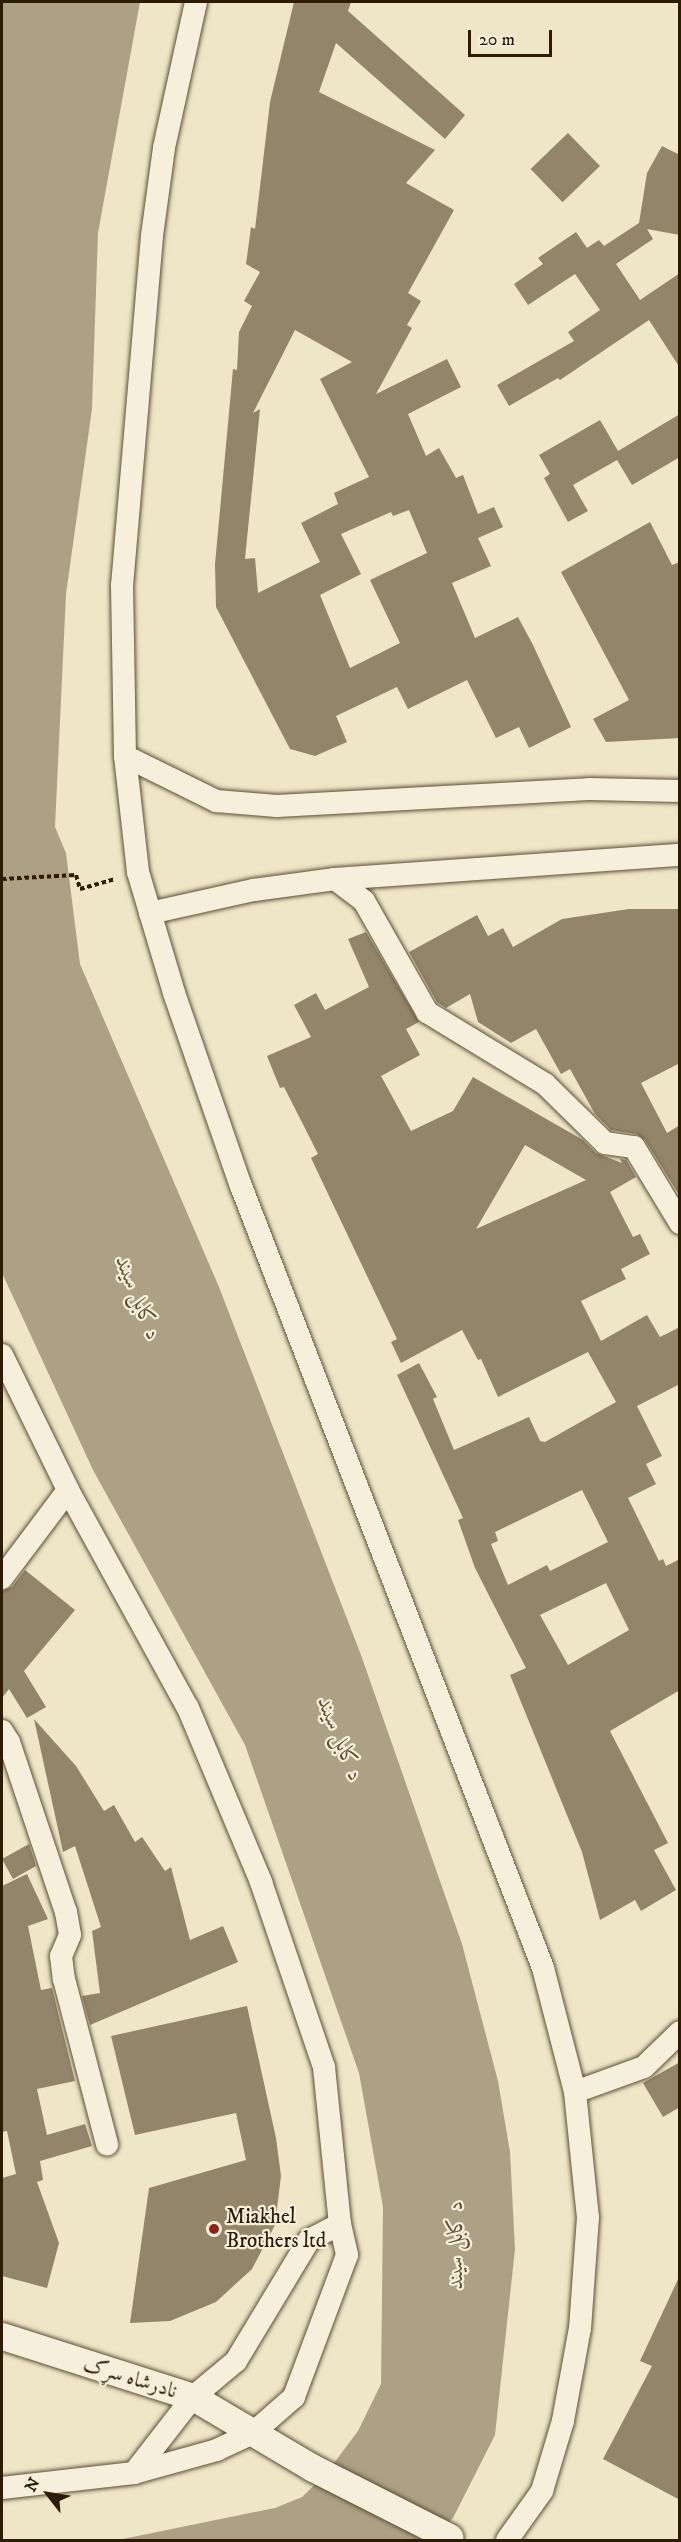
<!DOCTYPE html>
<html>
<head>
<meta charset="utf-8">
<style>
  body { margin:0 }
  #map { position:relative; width:681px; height:2542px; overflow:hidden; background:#efe6c8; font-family:"IM FELL DW Pica",Amiri,serif }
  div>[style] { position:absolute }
  .water>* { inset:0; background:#ada185 }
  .building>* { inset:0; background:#928569; transform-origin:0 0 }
  .path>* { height:4px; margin-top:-2px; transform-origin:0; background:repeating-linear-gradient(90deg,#2d1b03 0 4.5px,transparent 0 7.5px) }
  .roads { filter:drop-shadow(0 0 2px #5e4e34) drop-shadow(0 0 2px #5e4e34) }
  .minor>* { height:22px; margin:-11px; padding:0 11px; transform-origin:11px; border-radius:11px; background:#f5efdb }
  .tertiary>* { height:27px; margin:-13.5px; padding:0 13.5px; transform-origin:13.5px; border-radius:13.5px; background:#f5efdb }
  .dots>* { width:16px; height:16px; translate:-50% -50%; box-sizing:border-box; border:3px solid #f5efdb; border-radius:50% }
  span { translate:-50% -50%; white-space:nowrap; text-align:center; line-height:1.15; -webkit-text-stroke:4.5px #f5efdb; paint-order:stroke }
  .poi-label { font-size:21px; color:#2d1b03 }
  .left { translate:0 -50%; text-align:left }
  .street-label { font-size:21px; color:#2d1b03 }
  .water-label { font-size:22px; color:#605137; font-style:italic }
  .frame { position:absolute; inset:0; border:3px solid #2d1b03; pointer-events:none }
  .north { position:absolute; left:18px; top:2464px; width:60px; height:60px; -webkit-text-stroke:4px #f5efdb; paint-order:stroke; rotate:301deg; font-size:16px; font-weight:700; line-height:24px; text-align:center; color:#2d1b03 }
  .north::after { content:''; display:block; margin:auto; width:21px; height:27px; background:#2d1b03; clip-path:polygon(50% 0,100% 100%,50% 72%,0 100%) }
  .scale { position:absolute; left:468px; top:30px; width:84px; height:27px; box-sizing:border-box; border:3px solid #2d1b03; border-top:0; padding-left:8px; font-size:18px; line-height:21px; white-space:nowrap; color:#2d1b03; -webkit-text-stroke:4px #f5efdb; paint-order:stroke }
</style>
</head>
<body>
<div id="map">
  <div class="water">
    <div style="clip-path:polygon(2px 2px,140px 2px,98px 233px,92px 409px,66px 594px,55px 827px,66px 853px,80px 964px,219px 1287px,361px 1655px,462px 1944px,498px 2081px,510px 2152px,515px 2249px,495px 2435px,453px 2518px,430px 2540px,118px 2540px,275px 2508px,302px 2497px,325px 2475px,358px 2431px,381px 2384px,383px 2207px,359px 2073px,245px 1745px,93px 1470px,2px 1273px)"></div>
  </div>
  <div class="building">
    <div style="clip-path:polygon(evenodd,294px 2px,351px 2px,348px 11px,465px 115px,445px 139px,336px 43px,319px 92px,435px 150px,406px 183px,454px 210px,408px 293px,421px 301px,407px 325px,412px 328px,376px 394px,447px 359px,461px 387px,408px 414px,426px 456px,439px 448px,456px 478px,463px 475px,478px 514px,494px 507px,503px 527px,478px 538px,491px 566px,452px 583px,475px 638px,518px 617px,533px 645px,571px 727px,529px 748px,519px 727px,496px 738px,467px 680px,408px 709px,397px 687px,336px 716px,347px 742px,315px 756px,290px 749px,216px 607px,215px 564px,233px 369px,237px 370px,239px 332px,252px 306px,244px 301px,260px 272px,246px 264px,251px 227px,255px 229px,270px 102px,294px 2px,295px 330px,352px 362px,320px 379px,369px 477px,334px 493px,338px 504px,301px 523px,320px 562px,258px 593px,255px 558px,245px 559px,260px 409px,253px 413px,295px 330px,294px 2px,409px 510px,427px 553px,370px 580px,400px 643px,350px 668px,320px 595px,361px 574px,341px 534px,391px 512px,393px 516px,409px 510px)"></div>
    <div style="left:568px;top:133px;width:46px;height:52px;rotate:46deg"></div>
    <div style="clip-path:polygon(662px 146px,680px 155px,680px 235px,647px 229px,653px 239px,616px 264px,640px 300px,680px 273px,680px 368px,649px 320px,560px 380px,558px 378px,509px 406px,497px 385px,574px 341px,568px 332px,600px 310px,575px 274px,528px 305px,514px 284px,543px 264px,538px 258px,576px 232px,587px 248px,599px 240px,604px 246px,639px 223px,647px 173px)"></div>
    <div style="clip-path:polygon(680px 414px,680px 457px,632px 485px,617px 460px,573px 485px,588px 511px,568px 522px,544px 478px,550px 474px,539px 455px,600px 420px,618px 451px)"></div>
    <div style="clip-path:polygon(650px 522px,672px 565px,680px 562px,680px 738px,606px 742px,593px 719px,629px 700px,561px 572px)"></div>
    <div style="clip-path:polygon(629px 909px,680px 909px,680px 1063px,641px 1083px,667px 1133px,680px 1125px,680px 1196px,645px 1140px,636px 1134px,611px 1130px,595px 1114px,570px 1069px,561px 1074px,536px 1029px,511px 1043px,478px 1022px,470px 994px,446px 1008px,437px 1002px,409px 952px,477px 915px,488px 936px,503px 928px,513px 947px,562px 919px)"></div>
    <div style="clip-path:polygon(evenodd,366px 932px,419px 1022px,406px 1029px,420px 1055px,381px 1076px,411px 1131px,453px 1111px,473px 1077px,583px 1140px,596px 1153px,622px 1163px,620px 1159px,626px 1160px,636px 1177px,610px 1192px,633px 1237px,640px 1234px,650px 1254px,621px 1269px,626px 1279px,581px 1301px,601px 1341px,647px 1315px,660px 1337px,680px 1327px,680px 1384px,637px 1406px,662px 1456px,646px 1464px,656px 1484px,628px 1498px,659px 1561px,663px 1559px,666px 1566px,680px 1559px,680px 1690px,610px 1731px,668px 1843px,654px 1850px,676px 1890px,641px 1911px,635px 1900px,600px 1920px,582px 1852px,510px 1675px,526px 1668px,475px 1568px,458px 1520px,463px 1518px,397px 1375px,419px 1363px,437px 1397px,433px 1399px,454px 1450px,529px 1417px,540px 1441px,545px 1442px,616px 1402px,588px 1352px,498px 1397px,481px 1359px,478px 1360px,462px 1330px,401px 1363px,391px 1342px,397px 1339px,311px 1158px,318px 1154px,284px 1087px,280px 1088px,267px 1056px,311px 1037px,294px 1005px,316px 993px,325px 1010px,369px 987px,348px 939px,366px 932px,525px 1145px,586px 1180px,476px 1229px,525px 1145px,366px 932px,582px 1490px,608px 1542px,550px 1571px,547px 1565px,508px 1585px,491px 1544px,498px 1541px,495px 1532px,582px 1490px,366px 932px,606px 1583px,629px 1630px,568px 1665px,540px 1615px,606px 1583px)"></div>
    <div style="clip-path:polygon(25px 1570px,75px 1610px,24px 1671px,46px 1707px,27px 1718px,9px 1689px,2px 1698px,2px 1591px,12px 1587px)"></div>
    <div style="clip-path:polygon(34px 1719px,76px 1766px,104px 1811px,114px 1805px,135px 1842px,142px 1837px,165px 1871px,171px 1867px,190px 1940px,223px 1926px,238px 1962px,90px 2025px,82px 1996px,100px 1993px,92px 1931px,101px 1927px,75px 1846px,63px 1852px)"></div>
    <div style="clip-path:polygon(29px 1844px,36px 1866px,13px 1879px,2px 1859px)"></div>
    <div style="clip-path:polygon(27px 1874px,48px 1919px,28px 1926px,41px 1990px,52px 1988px,75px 2081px,37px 2089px,47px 2135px,85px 2124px,92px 2146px,40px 2161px,43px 2180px,37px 2182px,59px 2243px,47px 2288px,2px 2276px,2px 2178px,16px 2174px,7px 2131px,2px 2132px,2px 1886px)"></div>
    <div style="clip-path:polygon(247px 2006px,276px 2138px,281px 2176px,275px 2225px,252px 2269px,216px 2302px,170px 2321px,130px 2323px,149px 2188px,246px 2160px,236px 2113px,135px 2135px,111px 2036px)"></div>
    <div style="clip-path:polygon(680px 2062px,680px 2107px,663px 2117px,643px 2083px)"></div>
    <div style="clip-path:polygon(680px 2275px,680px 2500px,603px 2459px,652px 2366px,640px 2361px)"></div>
  </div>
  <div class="path">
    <div style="left:2px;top:879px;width:74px;rotate:-3.1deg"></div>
    <div style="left:76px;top:875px;width:15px;rotate:74deg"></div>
    <div style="left:80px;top:889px;width:36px;rotate:-16deg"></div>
  </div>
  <div class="roads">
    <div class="minor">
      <div style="left:196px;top:2px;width:149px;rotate:102.4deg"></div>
      <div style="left:164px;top:148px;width:89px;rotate:97.8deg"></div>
      <div style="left:152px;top:236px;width:350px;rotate:94.9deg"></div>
      <div style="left:122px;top:585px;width:171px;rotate:89deg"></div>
      <div style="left:125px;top:756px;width:117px;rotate:83.6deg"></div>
      <div style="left:138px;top:872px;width:126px;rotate:73.4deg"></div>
      <div style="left:174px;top:993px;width:204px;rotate:70.9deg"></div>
      <div style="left:241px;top:1186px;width:838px;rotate:68.88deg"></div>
      <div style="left:543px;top:1968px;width:128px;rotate:75.5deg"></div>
      <div style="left:575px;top:2092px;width:126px;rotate:84.1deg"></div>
      <div style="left:588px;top:2217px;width:111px;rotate:94.1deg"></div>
      <div style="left:580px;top:2328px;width:95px;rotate:100.4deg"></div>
      <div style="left:563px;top:2421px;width:73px;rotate:106.7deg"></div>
      <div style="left:542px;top:2491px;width:60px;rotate:125.5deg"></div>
      <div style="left:125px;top:756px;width:102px;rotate:26.3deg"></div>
      <div style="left:216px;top:801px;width:61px;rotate:4.7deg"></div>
      <div style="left:277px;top:806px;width:312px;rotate:-3.1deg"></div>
      <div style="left:589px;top:789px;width:91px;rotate:1.3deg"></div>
      <div style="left:335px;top:879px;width:36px;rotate:37deg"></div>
      <div style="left:364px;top:901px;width:128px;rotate:60.4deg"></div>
      <div style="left:427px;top:1012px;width:138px;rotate:31.4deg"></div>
      <div style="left:545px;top:1084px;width:84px;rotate:44.5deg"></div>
      <div style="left:605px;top:1143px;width:29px;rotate:8deg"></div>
      <div style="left:634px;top:1147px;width:89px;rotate:58.8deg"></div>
      <div style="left:150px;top:913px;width:107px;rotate:-12.5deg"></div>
      <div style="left:254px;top:890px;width:82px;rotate:-7.7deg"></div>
      <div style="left:335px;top:879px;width:346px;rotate:-4deg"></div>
      <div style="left:2px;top:1355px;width:150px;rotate:63.9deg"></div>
      <div style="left:68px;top:1490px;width:249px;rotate:61.2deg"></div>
      <div style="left:188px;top:1708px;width:189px;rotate:67.2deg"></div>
      <div style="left:261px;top:1882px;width:195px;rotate:71.2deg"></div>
      <div style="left:324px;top:2067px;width:158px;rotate:84.2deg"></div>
      <div style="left:340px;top:2224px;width:32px;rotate:77deg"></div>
      <div style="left:347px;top:2255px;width:152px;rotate:110.5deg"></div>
      <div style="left:294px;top:2397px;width:55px;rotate:138.7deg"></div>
      <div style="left:253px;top:2433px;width:40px;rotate:155deg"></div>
      <div style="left:217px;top:2450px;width:86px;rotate:164.5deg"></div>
      <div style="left:134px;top:2473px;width:133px;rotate:173.5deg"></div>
      <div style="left:2px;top:1578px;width:110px;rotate:-53.1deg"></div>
      <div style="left:2px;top:1731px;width:13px;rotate:58deg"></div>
      <div style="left:9px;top:1742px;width:179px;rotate:71.5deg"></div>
      <div style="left:66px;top:1912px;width:23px;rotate:80deg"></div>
      <div style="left:70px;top:1935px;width:23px;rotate:113deg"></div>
      <div style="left:61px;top:1956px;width:23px;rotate:83deg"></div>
      <div style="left:64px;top:1979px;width:171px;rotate:75.4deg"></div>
      <div style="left:575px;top:2092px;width:73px;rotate:-19.9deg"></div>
      <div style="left:644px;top:2067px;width:50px;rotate:-44.2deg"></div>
      <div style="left:134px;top:2473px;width:96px;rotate:-52.2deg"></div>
      <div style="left:193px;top:2397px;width:56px;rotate:-39.9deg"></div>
      <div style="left:236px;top:2361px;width:141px;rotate:-58.9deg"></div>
      <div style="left:309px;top:2240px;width:35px;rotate:-27deg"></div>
    </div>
    <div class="tertiary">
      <div style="left:2px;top:2336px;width:201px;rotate:17.7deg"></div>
      <div style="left:193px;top:2397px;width:139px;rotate:30.6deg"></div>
      <div style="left:313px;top:2468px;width:153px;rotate:26.9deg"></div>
    </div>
  </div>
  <div class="dots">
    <div style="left:214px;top:2229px;background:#8f2418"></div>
  </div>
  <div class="poi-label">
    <span class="left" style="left:226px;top:2229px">Miakhel<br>Brothers ltd</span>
  </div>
  <div class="street-label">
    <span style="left:130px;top:2378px;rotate:17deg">نادرشاه سړک</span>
  </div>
  <div class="water-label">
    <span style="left:138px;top:1298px;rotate:68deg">د کابل سيند</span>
    <span style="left:340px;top:1739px;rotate:68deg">د کابل سيند</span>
    <span style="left:456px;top:2245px;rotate:-90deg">د کابل سيند</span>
  </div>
  <div class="frame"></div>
  <div class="north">N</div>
  <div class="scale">20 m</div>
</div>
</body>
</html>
